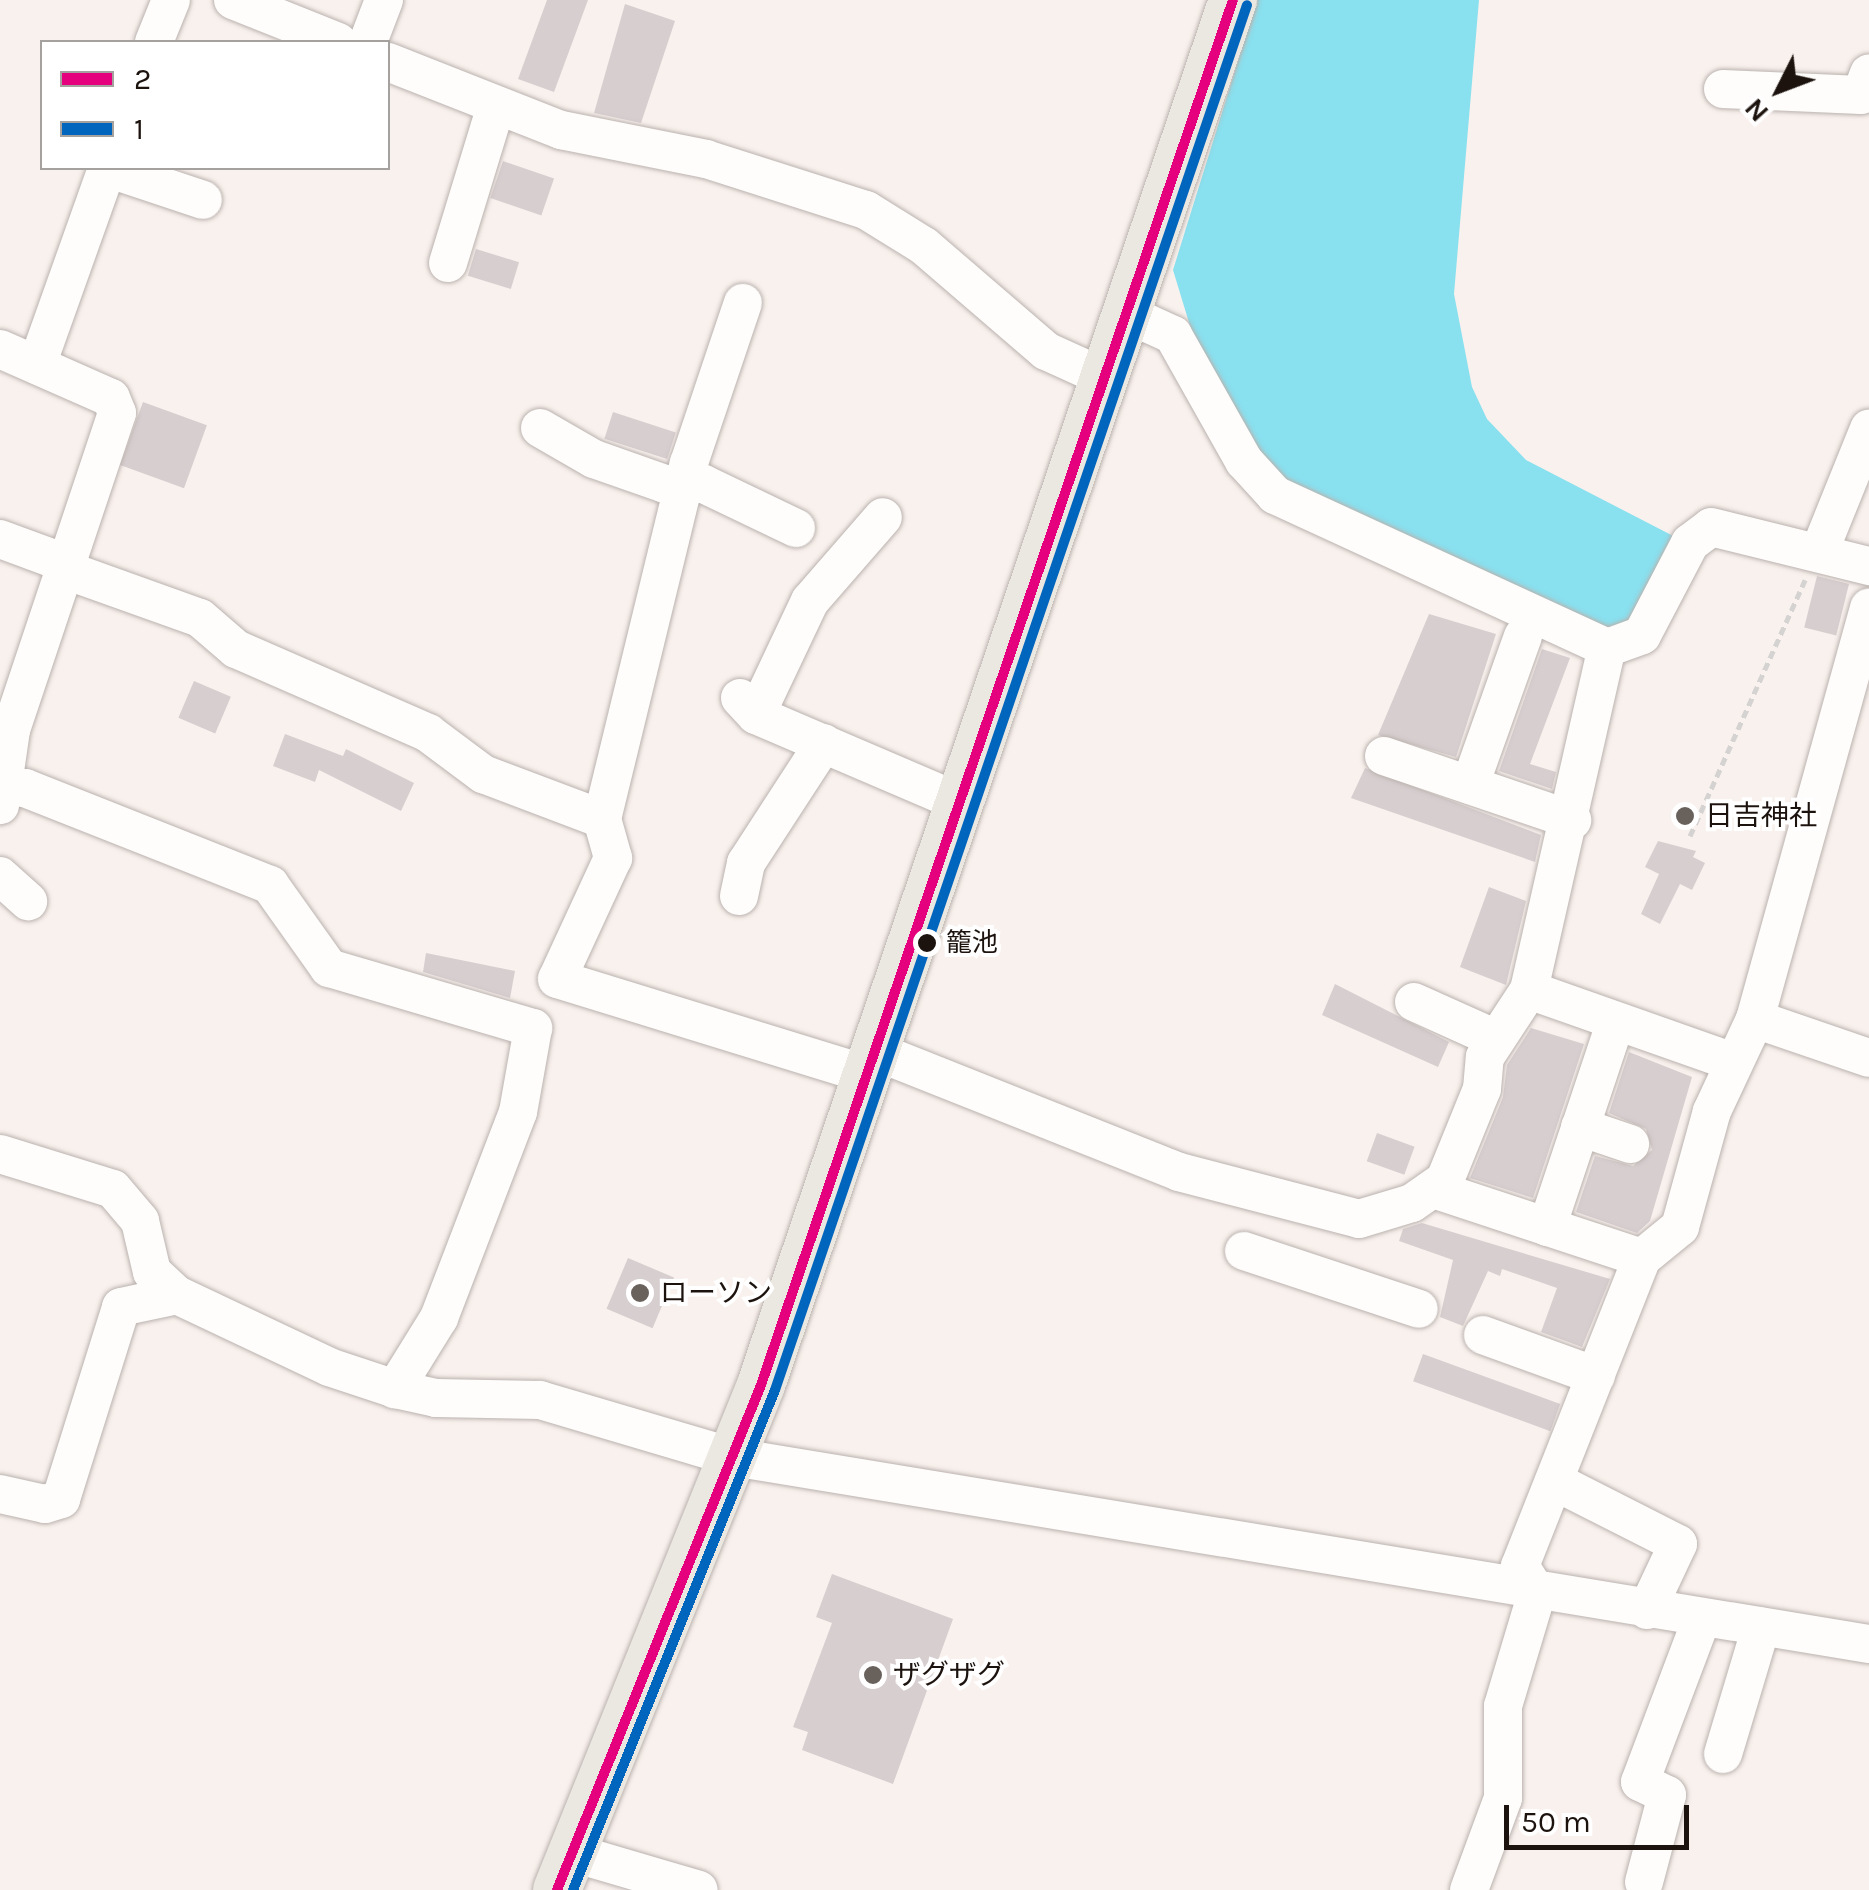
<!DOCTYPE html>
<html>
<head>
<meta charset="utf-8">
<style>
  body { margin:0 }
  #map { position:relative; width:1869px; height:1890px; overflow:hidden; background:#f9f1ed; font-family:Karla,"Noto Sans JP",sans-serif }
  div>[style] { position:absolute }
  .water>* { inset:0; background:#89e0ef }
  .building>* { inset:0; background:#d7ced0; transform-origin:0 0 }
  .path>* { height:5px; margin-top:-2.5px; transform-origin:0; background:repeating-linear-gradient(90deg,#d5d3d2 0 8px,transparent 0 13px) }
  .roads { filter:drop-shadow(0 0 2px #bab2ae) drop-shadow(0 0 2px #bab2ae) }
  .minor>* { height:38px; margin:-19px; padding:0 19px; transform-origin:19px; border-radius:19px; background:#fefdfc }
  .major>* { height:48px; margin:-24px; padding:0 24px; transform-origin:24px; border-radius:24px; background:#ebe7e1 }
  .bus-1>* { height:10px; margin:-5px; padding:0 5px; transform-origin:5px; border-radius:5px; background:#e5007d }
  .bus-2>* { height:10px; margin:-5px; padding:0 5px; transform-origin:5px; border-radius:5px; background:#0065bd }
  .dots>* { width:28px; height:28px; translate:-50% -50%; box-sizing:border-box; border:5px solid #fff; border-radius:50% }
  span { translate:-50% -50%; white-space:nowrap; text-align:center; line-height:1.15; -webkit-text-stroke:8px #fff; paint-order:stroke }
  .bus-label { font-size:26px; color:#1c130e }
  .left { translate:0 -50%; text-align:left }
  .poi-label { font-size:28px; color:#1c130e }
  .legend { position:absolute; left:40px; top:40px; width:350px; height:130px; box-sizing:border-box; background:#fff; border:2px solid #a4a19f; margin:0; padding:12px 18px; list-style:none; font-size:30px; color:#1c130e }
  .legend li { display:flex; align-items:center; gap:20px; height:50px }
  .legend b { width:50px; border:2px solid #a4a19f }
  .north { position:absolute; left:1729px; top:40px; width:100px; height:100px; -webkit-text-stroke:8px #fff; paint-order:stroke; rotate:228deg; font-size:28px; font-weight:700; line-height:40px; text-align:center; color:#1c130e }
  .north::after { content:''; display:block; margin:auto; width:35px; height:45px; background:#1c130e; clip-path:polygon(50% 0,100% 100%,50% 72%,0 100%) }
  .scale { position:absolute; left:1504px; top:1805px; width:185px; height:45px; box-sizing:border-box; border:5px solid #1c130e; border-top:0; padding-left:12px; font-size:30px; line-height:35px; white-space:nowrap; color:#1c130e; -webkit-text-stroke:8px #fff; paint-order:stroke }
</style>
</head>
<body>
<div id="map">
  <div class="water">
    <div style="clip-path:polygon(1257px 0,1479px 0,1454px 294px,1472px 387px,1487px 419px,1526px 460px,1681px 540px,1631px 639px,1272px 475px,1194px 339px,1173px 270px)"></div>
  </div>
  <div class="building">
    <div style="clip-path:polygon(547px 0,588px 0,554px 92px,518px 79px)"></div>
    <div style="clip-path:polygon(625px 4px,675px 21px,641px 123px,594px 113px)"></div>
    <div style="left:503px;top:161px;width:54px;height:39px;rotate:19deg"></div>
    <div style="left:476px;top:249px;width:45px;height:28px;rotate:17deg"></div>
    <div style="left:143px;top:402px;width:68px;height:67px;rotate:20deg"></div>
    <div style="left:613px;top:412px;width:66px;height:28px;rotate:18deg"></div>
    <div style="left:1817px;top:576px;width:33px;height:53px;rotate:14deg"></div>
    <div style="clip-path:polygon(1429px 614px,1496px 634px,1456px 757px,1378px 735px)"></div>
    <div style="clip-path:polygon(1542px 649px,1570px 658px,1530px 764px,1556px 772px,1552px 789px,1499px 771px)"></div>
    <div style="left:194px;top:681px;width:40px;height:40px;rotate:23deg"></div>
    <div style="clip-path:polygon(285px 734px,343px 756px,346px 749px,414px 783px,401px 811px,319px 770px,315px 782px,273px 766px)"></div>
    <div style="clip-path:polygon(1365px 768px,1541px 835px,1535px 862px,1351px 798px)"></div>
    <div style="clip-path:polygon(1658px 841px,1696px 851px,1693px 857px,1705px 863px,1692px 890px,1680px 884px,1660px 924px,1641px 914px,1659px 874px,1645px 867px)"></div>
    <div style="clip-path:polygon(1489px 887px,1526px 901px,1506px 985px,1460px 967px)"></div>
    <div style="clip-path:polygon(426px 953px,515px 971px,510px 998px,423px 972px)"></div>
    <div style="clip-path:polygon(1335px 984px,1449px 1042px,1438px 1067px,1322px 1015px)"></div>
    <div style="clip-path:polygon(1531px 1028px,1584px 1044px,1533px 1198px,1470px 1178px,1503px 1097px,1507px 1065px)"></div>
    <div style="clip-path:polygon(1629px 1052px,1692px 1077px,1650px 1221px,1637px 1233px,1576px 1212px,1595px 1156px,1633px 1166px,1652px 1150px,1646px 1129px,1609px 1113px)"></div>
    <div style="left:1377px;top:1133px;width:40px;height:30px;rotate:20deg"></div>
    <div style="clip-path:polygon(1422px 1223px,1610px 1279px,1582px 1347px,1541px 1332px,1557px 1288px,1502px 1269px,1500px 1276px,1488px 1271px,1463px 1326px,1440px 1317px,1453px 1260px,1399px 1241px,1403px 1229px)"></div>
    <div style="left:628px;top:1258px;width:50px;height:55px;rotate:23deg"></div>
    <div style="left:1423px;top:1354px;width:146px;height:29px;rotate:20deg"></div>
    <div style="clip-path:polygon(832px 1574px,953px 1619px,893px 1784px,802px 1750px,808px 1732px,793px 1727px,832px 1623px,816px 1617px)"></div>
  </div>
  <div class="path">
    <div style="left:1690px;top:836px;width:281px;rotate:-65.8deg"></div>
  </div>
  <div class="roads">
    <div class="minor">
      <div style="left:233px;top:0;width:113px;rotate:21.8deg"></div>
      <div style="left:154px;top:42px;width:45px;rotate:-68deg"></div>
      <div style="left:368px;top:42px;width:45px;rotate:-69.1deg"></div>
      <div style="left:388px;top:62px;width:186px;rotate:21.5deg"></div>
      <div style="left:561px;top:130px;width:148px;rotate:11.3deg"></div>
      <div style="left:706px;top:159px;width:168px;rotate:17.7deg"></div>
      <div style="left:866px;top:210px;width:68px;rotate:31.8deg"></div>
      <div style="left:924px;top:246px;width:161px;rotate:40.7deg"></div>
      <div style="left:1046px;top:351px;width:60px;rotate:24.4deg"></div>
      <div style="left:1723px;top:89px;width:138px;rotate:2.5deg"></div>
      <div style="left:1861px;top:95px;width:23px;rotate:-70deg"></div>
      <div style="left:107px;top:168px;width:101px;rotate:18.4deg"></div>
      <div style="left:448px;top:263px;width:164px;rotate:-73deg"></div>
      <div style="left:1125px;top:313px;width:53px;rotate:24.6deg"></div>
      <div style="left:1173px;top:335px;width:145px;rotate:60.6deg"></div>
      <div style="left:1244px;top:461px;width:46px;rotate:47.6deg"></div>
      <div style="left:1275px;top:495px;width:366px;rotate:24.7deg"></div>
      <div style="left:1607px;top:648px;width:37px;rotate:-20deg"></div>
      <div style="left:1642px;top:635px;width:104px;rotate:-62.4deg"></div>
      <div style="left:1690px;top:543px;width:26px;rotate:-37deg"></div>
      <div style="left:1711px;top:527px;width:163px;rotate:13.9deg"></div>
      <div style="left:0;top:349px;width:121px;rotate:23.8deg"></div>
      <div style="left:111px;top:398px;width:16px;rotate:68deg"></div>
      <div style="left:117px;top:413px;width:334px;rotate:108.5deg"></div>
      <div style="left:11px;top:730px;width:76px;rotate:98.3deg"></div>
      <div style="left:37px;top:365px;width:209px;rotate:-70.4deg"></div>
      <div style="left:540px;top:428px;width:62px;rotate:29.9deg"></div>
      <div style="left:594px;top:459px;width:75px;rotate:19.4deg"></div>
      <div style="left:665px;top:484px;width:39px"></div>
      <div style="left:704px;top:484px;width:102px;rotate:25.6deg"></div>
      <div style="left:0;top:539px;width:69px;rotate:20.3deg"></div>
      <div style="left:1820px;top:550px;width:131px;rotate:-68deg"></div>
      <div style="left:63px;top:569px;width:145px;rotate:19.7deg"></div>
      <div style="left:200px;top:618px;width:48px;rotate:40.7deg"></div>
      <div style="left:236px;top:649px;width:210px;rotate:23.6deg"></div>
      <div style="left:428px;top:733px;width:69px;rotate:36.7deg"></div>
      <div style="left:483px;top:774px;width:127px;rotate:20.7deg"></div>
      <div style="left:602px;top:819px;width:41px;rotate:74.2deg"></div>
      <div style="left:613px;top:858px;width:133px;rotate:114.8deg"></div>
      <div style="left:557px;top:979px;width:323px;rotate:17.1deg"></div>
      <div style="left:740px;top:698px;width:23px;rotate:47deg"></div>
      <div style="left:756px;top:715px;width:221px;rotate:23.2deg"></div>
      <div style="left:756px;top:715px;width:126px;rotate:-64.7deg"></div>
      <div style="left:810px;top:601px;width:111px;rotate:-49deg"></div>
      <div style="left:1384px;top:756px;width:199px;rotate:18.8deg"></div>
      <div style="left:1470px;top:785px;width:158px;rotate:-70.4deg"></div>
      <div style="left:0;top:787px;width:25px;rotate:2deg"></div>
      <div style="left:25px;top:788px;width:264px;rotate:21.6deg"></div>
      <div style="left:270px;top:885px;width:102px;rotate:54.6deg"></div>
      <div style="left:329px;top:968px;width:213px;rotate:16.4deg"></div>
      <div style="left:533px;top:1028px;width:85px;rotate:100.1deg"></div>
      <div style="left:518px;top:1112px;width:221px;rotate:111deg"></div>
      <div style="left:439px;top:1318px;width:84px;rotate:121.8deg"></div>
      <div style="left:602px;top:819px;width:366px;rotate:-76.3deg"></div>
      <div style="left:689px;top:463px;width:169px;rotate:-71.4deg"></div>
      <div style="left:0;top:876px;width:38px;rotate:42deg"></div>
      <div style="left:739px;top:896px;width:34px;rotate:-78deg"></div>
      <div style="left:746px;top:863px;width:143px;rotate:-57deg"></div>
      <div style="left:1529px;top:990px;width:217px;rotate:19.4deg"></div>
      <div style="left:1414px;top:1002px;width:88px;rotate:24.2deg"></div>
      <div style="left:1755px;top:1019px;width:120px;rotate:18.9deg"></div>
      <div style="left:875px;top:1051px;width:327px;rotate:21.7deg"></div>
      <div style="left:1179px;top:1172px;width:186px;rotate:14.6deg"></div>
      <div style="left:1359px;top:1219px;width:55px;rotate:-16.8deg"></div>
      <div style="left:1412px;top:1203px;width:40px;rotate:-34.9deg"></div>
      <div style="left:1445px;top:1180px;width:98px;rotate:-67.9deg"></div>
      <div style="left:1482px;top:1089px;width:32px;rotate:-85deg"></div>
      <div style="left:1485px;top:1057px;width:80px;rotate:-56.7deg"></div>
      <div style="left:1529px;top:990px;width:351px;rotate:-77.2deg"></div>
      <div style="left:1580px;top:1127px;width:53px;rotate:18.8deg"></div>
      <div style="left:0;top:1154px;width:118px;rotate:17.2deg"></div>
      <div style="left:113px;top:1189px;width:42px;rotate:49.8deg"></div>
      <div style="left:140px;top:1221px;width:52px;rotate:76.8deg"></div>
      <div style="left:152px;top:1272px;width:34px;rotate:43deg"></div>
      <div style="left:177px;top:1295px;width:168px;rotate:25.3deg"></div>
      <div style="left:329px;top:1367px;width:70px;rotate:18.4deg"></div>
      <div style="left:395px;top:1389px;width:42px;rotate:12.4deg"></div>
      <div style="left:436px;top:1398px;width:104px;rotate:1.1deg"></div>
      <div style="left:540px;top:1400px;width:201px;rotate:16.5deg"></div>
      <div style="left:733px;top:1457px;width:1151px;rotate:9.35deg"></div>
      <div style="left:1433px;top:1189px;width:220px;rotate:18.3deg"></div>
      <div style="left:1547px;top:1227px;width:217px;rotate:-71.5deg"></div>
      <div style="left:1244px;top:1251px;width:184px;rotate:18.3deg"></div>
      <div style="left:1483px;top:1335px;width:120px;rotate:19.9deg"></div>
      <div style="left:1554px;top:1481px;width:139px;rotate:26.9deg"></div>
      <div style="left:1678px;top:1544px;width:73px;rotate:115.2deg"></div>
      <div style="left:0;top:1494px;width:46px;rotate:12.5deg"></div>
      <div style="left:45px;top:1504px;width:17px;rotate:-17deg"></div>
      <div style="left:61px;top:1499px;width:201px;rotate:-72.6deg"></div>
      <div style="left:121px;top:1307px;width:57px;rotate:-12.1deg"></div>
      <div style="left:1723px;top:1754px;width:133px;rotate:-73.3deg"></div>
      <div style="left:570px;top:1852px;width:134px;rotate:16.4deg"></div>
      <div style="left:1644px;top:1882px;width:90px;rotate:-75.2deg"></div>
      <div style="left:1667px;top:1795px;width:30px;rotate:-154deg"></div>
      <div style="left:1640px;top:1782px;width:175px;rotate:-69.3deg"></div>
      <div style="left:1469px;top:1890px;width:98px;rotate:-69.7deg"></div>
      <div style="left:1503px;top:1798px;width:92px;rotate:-90deg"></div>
      <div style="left:1503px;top:1706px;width:118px;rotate:-73.3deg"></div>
      <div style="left:1537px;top:1593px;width:32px;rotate:-122deg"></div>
      <div style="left:1520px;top:1566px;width:331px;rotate:-68.4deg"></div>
      <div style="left:1642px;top:1258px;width:49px;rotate:-39.2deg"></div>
      <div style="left:1680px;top:1227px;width:120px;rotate:-74.6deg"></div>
      <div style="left:1712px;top:1111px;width:102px;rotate:-64.9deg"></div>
      <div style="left:1755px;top:1019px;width:427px;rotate:-74.5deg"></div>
    </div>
    <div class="major">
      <div style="left:557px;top:1890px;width:545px;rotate:-68deg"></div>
      <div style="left:761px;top:1385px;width:1463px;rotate:-71.18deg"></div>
    </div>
  </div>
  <div class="bus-1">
    <div style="left:557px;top:1890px;width:545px;rotate:-68deg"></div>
    <div style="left:761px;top:1385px;width:1463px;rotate:-71.18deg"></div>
  </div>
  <div class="bus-2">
    <div style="left:573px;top:1890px;width:539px;rotate:-68deg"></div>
    <div style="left:775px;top:1390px;width:1463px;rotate:-71.18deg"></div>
  </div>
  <div class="dots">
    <div style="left:1685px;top:816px;background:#69615c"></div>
    <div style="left:927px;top:943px;background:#1c130e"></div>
    <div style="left:640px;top:1293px;background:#69615c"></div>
    <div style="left:873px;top:1675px;background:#69615c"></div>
  </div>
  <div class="bus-label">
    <span class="left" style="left:946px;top:943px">籠池</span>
  </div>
  <div class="poi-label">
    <span class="left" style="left:1705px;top:816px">日吉神社</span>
    <span class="left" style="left:660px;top:1293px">ローソン</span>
    <span class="left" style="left:893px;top:1675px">ザグザグ</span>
  </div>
  <ul class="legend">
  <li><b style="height:12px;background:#e5007d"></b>2</li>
  <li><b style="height:12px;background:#0065bd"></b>1</li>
  </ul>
  <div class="north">N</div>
  <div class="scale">50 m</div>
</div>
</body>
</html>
